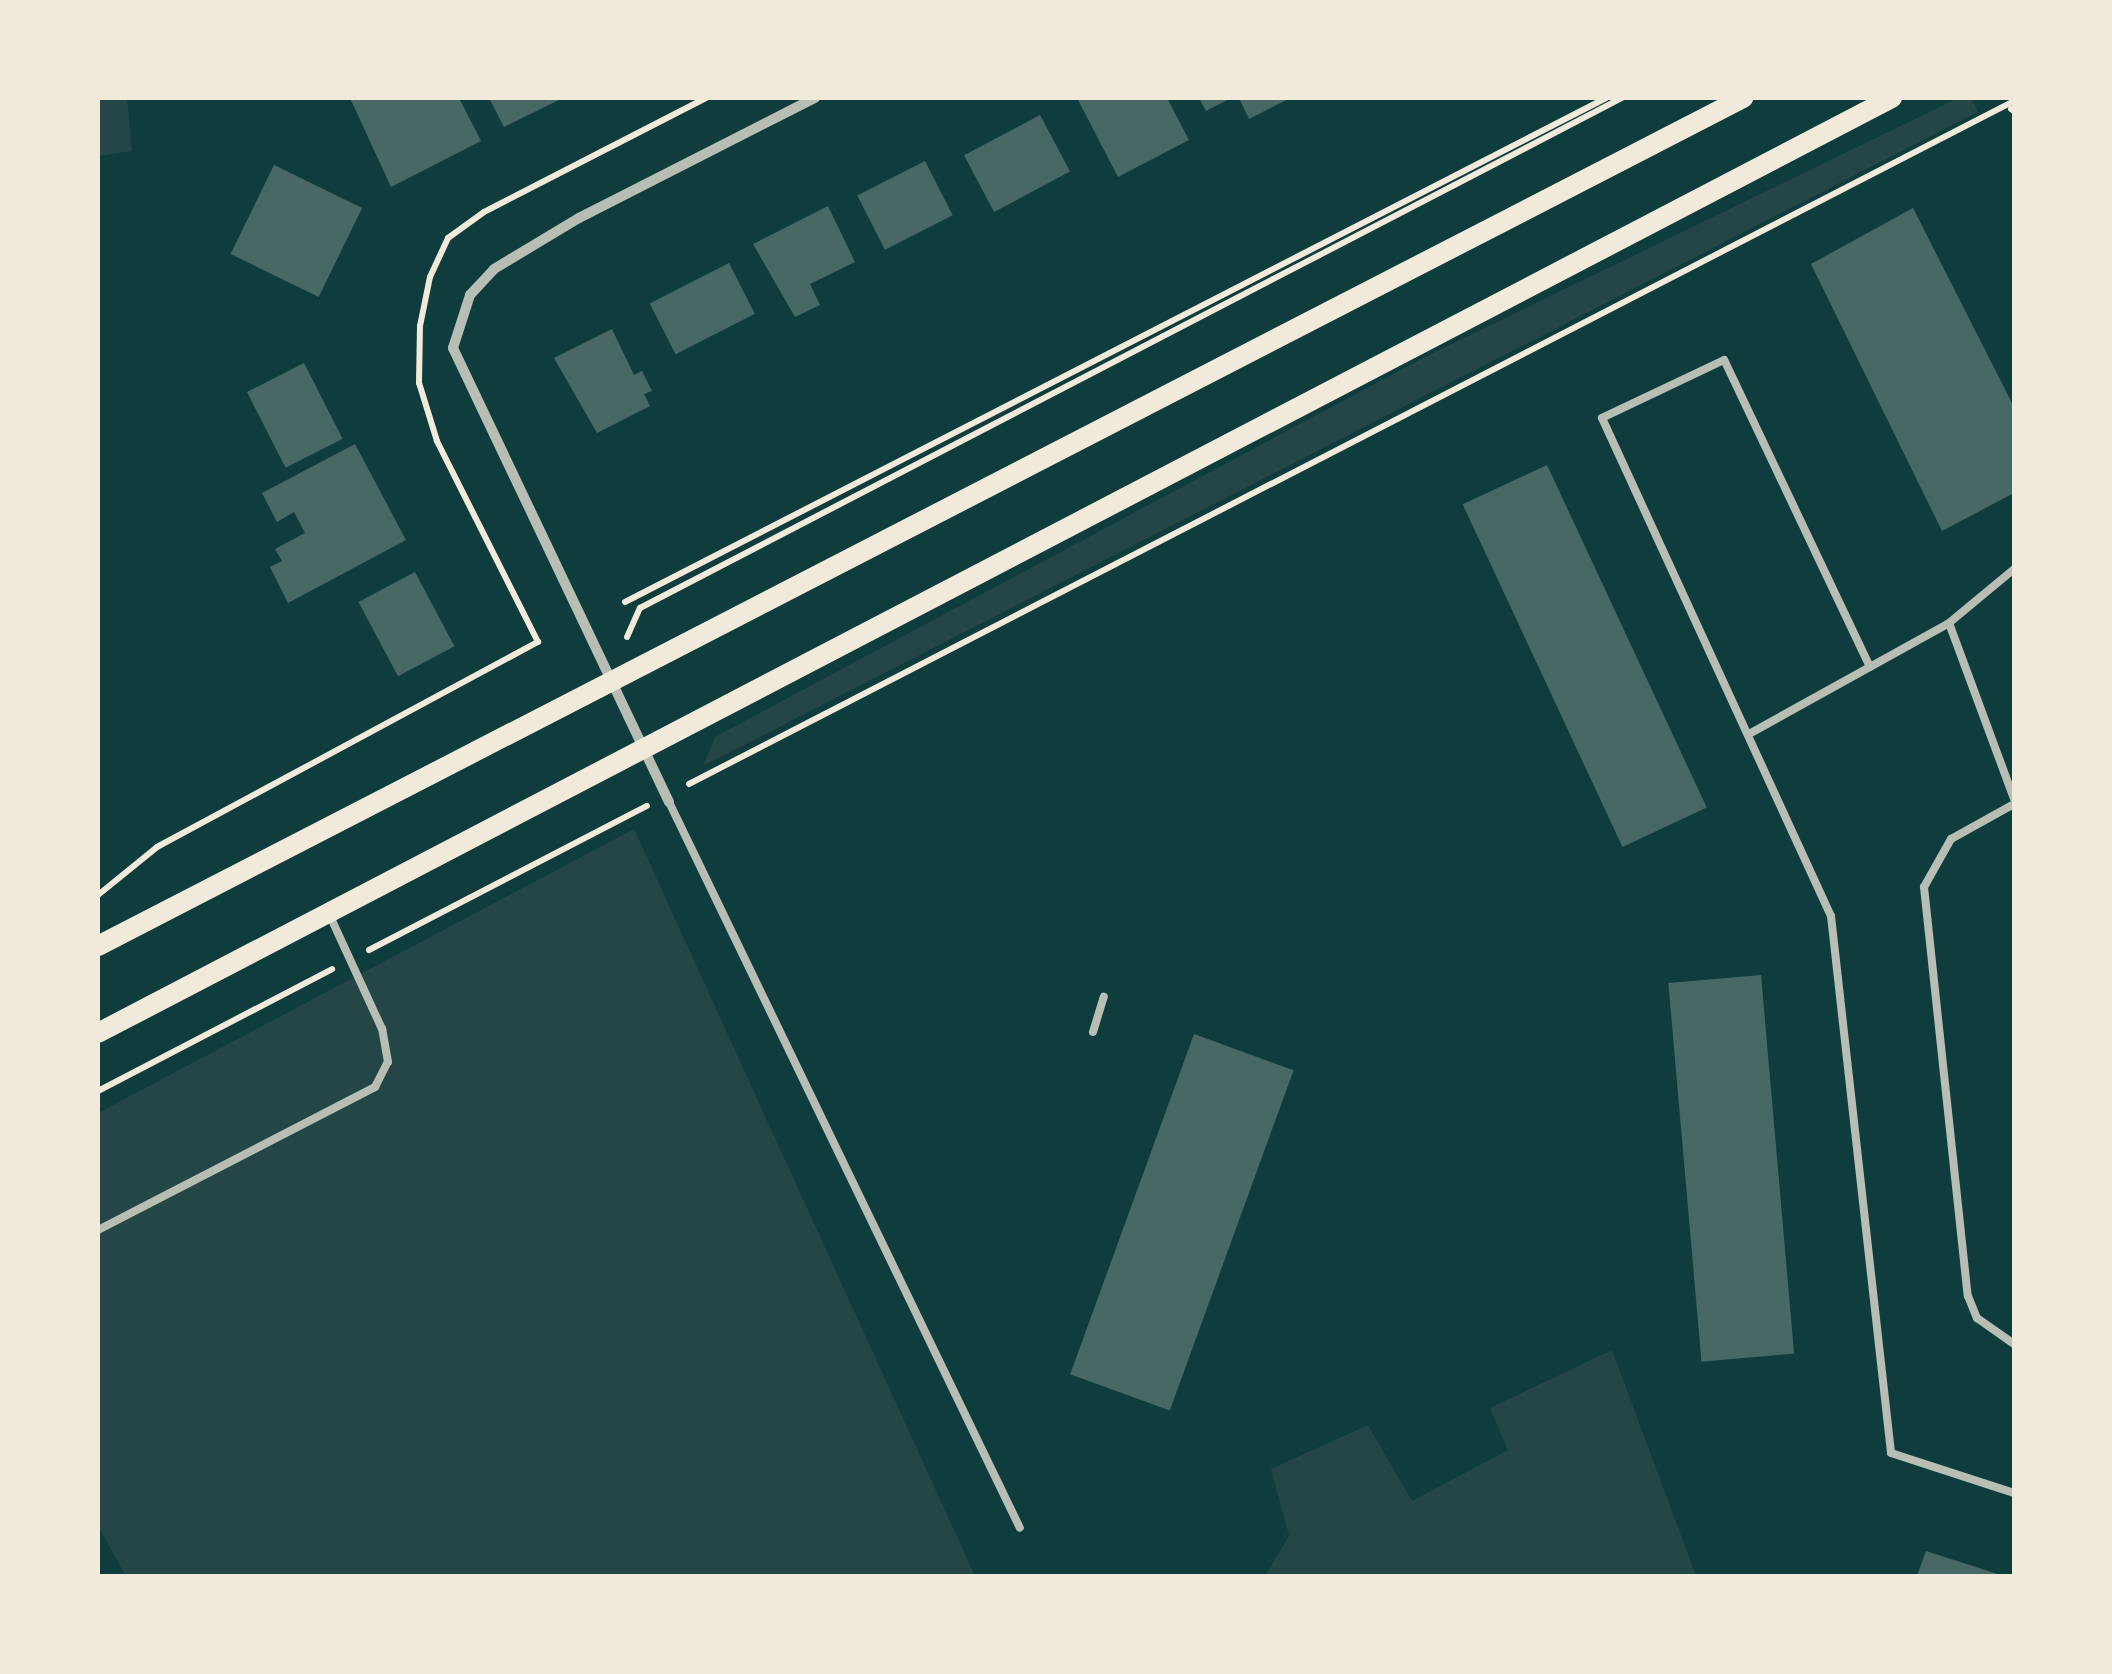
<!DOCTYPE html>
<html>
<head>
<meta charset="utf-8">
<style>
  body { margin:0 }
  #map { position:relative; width:2112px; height:1674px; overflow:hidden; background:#0f3d3e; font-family:"Asap Condensed",sans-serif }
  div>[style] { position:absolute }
  .green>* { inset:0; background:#244646 }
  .building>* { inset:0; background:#486865; transform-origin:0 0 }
  .path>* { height:6px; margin:-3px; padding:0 3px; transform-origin:3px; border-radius:3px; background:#f1e9da }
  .service>* { height:8px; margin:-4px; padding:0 4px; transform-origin:4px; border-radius:4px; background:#b8beb3 }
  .minor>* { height:10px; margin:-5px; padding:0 5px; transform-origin:5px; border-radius:5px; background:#b8beb3 }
  .secondary>* { height:20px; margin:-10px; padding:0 10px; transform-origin:10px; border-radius:10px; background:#f1e9da }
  span { translate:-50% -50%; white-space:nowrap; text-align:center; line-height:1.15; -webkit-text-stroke:8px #f1e9da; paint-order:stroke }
  .frame { position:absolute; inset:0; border:100px solid #f1e9da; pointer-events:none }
</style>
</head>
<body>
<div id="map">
  <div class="green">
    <div style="clip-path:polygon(98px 98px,127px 98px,132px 151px,98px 156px)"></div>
    <div style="clip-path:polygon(1958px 98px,1971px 98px,1978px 112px,703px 766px,715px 737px,1427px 356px)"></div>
    <div style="clip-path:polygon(634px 829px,975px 1576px,126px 1576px,98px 1526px,98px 1113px)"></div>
    <div style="clip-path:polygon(1612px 1350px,1696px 1576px,1265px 1576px,1289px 1536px,1271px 1469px,1368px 1425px,1412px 1501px,1508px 1450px,1490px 1408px)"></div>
  </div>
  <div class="building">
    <div style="clip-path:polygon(350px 98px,459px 98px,481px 141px,391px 187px)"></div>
    <div style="clip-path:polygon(489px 98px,563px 98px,504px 127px)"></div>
    <div style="clip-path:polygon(1077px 98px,1167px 98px,1189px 140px,1118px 177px)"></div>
    <div style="clip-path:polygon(1199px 98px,1231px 98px,1206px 111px)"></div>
    <div style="clip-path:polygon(1239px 98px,1290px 98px,1249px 119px)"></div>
    <div style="left:1040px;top:115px;width:64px;height:86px;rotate:62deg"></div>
    <div style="left:925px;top:161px;width:61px;height:76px;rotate:63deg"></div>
    <div style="left:274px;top:165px;width:98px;height:99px;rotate:26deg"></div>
    <div style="clip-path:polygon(828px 206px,855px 262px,810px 284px,820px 305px,795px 317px,753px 244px)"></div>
    <div style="clip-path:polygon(1913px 208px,2014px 407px,2014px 493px,1942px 531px,1811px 264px)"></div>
    <div style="left:729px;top:263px;width:57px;height:89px;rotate:63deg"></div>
    <div style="clip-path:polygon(612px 329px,634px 375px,642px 371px,652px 391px,644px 394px,650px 406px,597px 433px,554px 358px)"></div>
    <div style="left:304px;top:363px;width:85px;height:64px;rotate:63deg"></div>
    <div style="clip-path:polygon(355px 444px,406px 540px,288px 603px,270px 567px,282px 561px,275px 549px,305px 533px,294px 512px,277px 522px,262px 493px)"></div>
    <div style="left:1547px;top:465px;width:378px;height:93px;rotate:65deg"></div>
    <div style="left:415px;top:572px;width:84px;height:64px;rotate:62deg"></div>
    <div style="left:1761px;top:975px;width:380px;height:93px;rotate:85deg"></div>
    <div style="left:1194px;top:1034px;width:106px;height:362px;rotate:20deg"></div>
    <div style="clip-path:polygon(1926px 1551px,2004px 1576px,1917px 1576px)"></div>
  </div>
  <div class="path">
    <div style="left:2011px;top:109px;width:4px;rotate:34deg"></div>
    <div style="left:625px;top:602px;width:1103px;rotate:-27.19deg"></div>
    <div style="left:627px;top:637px;width:32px;rotate:-66deg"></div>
    <div style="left:640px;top:608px;width:1107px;rotate:-27.45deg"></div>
    <div style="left:689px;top:784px;width:1491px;rotate:-27.27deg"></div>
    <div style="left:98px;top:895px;width:76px;rotate:-39.1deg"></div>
    <div style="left:157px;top:847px;width:433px;rotate:-28.3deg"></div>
    <div style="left:538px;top:642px;width:225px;rotate:-116.7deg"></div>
    <div style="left:437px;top:441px;width:61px;rotate:-107.2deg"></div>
    <div style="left:419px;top:383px;width:57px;rotate:-89deg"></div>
    <div style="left:420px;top:326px;width:50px;rotate:-78.5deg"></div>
    <div style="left:430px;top:277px;width:43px;rotate:-65.2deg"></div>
    <div style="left:448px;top:238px;width:44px;rotate:-35.8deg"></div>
    <div style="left:484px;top:212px;width:250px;rotate:-27.2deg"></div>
    <div style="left:369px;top:950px;width:313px;rotate:-27.4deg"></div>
    <div style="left:98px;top:1091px;width:264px;rotate:-27.5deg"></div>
  </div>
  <div class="service">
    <div style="left:1949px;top:623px;width:188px;rotate:69.7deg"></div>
    <div style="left:1870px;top:667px;width:340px;rotate:-115.4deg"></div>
    <div style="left:1724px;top:360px;width:135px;rotate:154.6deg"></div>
    <div style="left:1602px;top:418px;width:548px;rotate:65.31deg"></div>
    <div style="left:1831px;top:916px;width:540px;rotate:83.62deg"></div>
    <div style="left:1891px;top:1453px;width:129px;rotate:18deg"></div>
    <div style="left:1749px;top:734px;width:229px;rotate:-29deg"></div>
    <div style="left:1949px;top:623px;width:85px;rotate:-39.7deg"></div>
    <div style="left:669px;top:802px;width:806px;rotate:64.2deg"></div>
    <div style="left:2014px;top:804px;width:72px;rotate:150.9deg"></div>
    <div style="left:1951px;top:839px;width:55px;rotate:119.4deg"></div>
    <div style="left:1924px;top:887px;width:411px;rotate:83.9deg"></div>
    <div style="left:1968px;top:1296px;width:24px;rotate:68deg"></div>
    <div style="left:1977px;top:1318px;width:45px;rotate:35.1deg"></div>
    <div style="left:1093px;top:1032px;width:37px;rotate:-73deg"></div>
    <div style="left:98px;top:1230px;width:312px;rotate:-27.3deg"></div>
    <div style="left:375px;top:1087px;width:28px;rotate:-63deg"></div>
    <div style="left:388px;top:1062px;width:34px;rotate:-100deg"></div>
    <div style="left:382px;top:1029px;width:124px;rotate:-114.7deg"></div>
  </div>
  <div class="minor">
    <div style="left:669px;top:802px;width:503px;rotate:-115.44deg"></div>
    <div style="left:453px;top:348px;width:56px;rotate:-72.2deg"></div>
    <div style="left:470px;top:295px;width:35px;rotate:-47deg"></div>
    <div style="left:494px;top:269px;width:99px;rotate:-31deg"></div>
    <div style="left:579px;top:218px;width:265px;rotate:-27deg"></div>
  </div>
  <div class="secondary">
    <div style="left:98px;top:946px;width:1851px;rotate:-27.27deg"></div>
    <div style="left:98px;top:1033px;width:2023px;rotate:-27.53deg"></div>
  </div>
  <div class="frame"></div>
</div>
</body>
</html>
